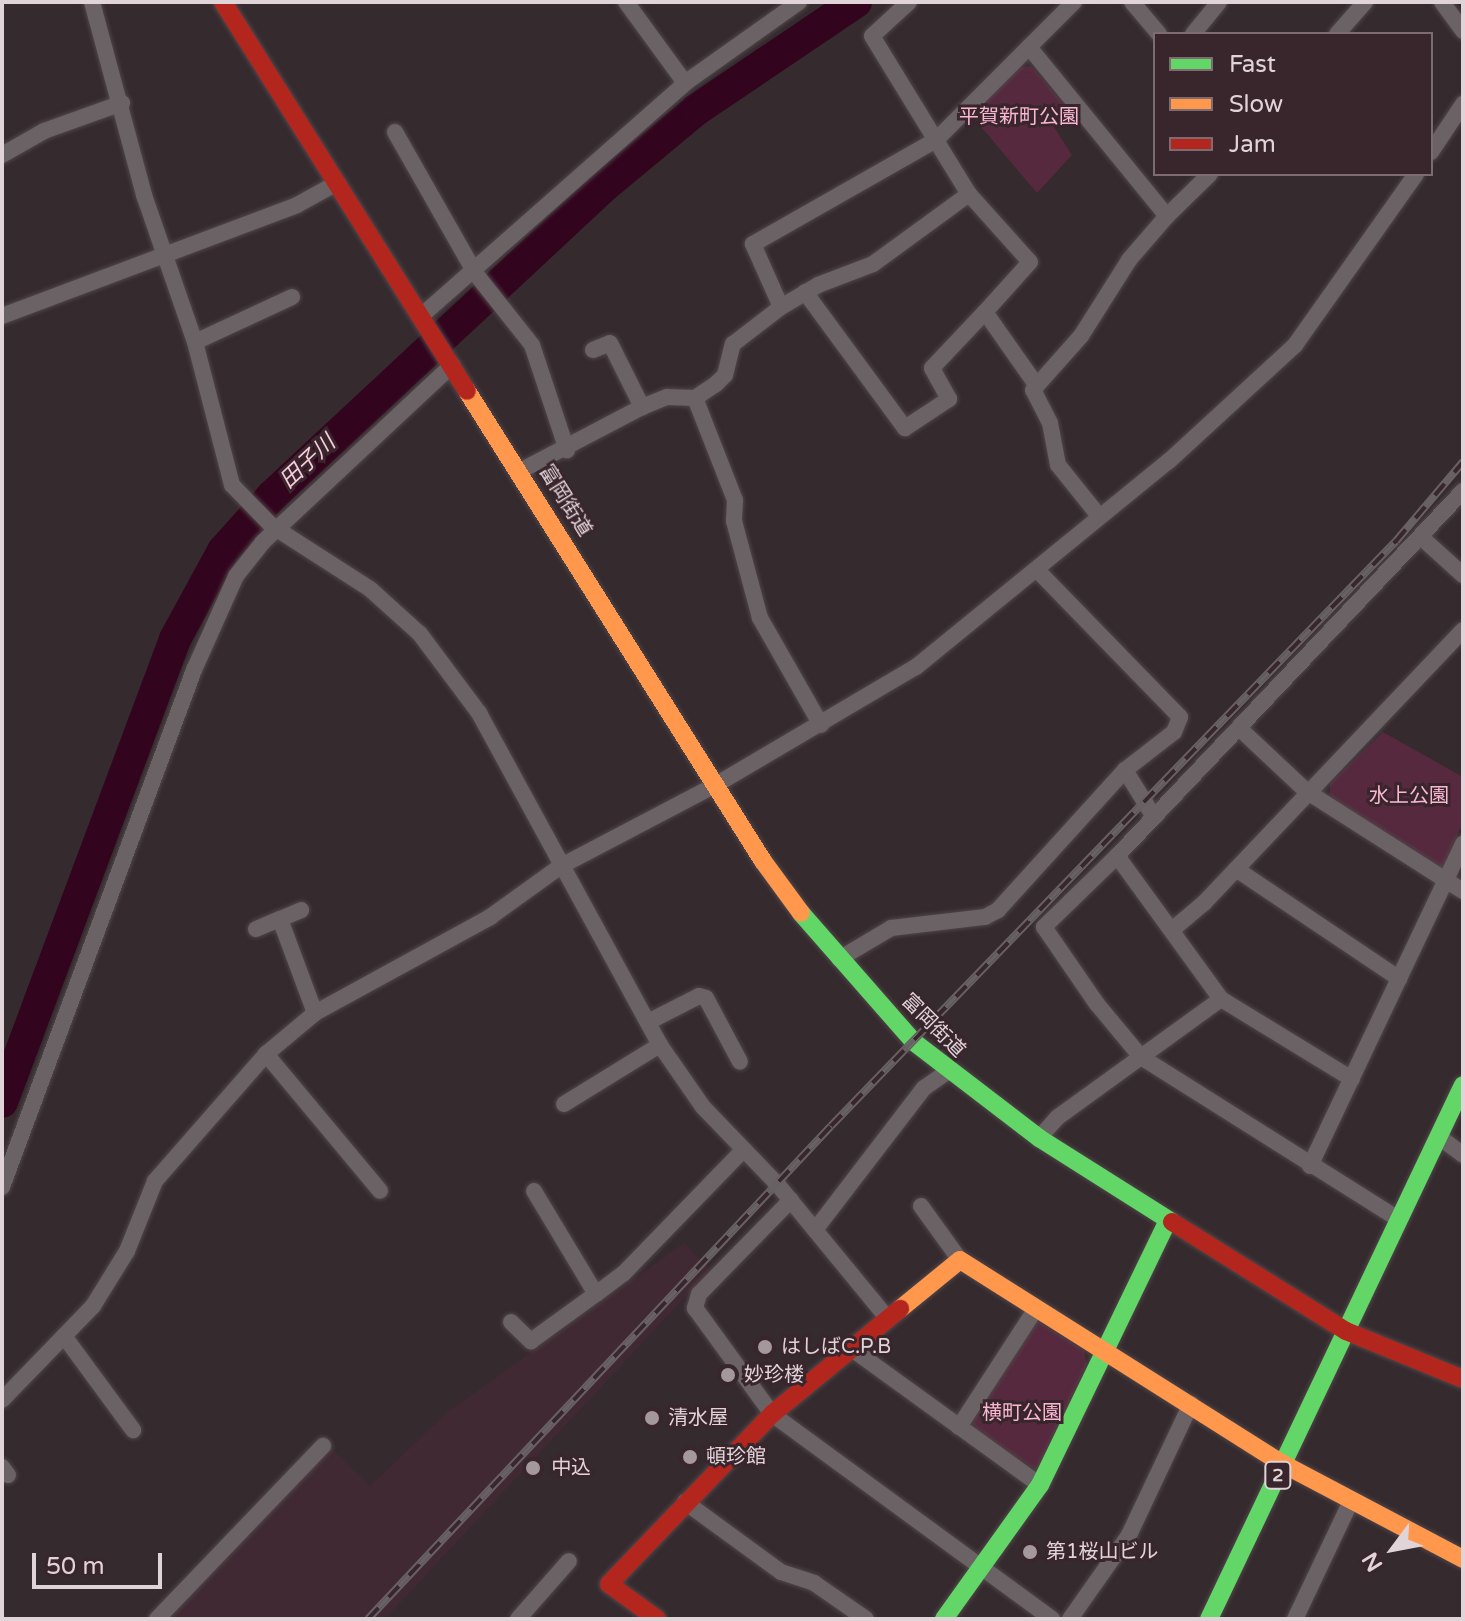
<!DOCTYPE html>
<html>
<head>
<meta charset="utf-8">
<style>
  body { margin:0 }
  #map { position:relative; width:1465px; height:1621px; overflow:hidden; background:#352a2e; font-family:"Varela Round","Noto Sans JP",sans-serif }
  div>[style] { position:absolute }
  .built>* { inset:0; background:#402932 }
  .green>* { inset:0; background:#57293e }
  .river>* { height:32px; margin:-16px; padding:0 16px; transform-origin:16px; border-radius:16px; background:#33041e }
  .roads { filter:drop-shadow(0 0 2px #4f4649) drop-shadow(0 0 2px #4f4649) }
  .street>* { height:16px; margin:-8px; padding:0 8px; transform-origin:8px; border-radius:8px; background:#6b6265 }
  .fast>* { height:18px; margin:-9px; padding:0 9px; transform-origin:9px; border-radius:9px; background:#63d668 }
  .slow>* { height:18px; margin:-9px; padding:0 9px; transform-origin:9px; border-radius:9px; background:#ff974d }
  .jam>* { height:18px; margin:-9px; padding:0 9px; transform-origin:9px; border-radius:9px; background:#b3261e }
  .rail>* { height:8px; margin-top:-4px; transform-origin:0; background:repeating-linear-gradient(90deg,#39262d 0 15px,#686164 0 30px); box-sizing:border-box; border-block:2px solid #686164 }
  .dots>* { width:22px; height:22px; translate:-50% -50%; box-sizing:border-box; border:4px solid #39262d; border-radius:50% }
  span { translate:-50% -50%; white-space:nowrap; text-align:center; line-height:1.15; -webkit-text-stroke:6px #39262d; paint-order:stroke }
  .shield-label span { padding:2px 6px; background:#39262d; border:2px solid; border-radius:6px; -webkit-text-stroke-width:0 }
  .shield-label { font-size:18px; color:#e1d4d9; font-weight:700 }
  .park-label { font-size:20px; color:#f9b7d1 }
  .street-label { font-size:20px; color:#e1d4d9 }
  .poi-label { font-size:20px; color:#e1d4d9 }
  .left { translate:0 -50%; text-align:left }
  .water-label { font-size:22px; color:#faccde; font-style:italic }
  .frame { position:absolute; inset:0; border:4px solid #e1d4d9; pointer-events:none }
  .legend { position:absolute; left:1153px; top:32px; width:280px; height:144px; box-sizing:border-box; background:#39262d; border:2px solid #7c6c72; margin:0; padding:10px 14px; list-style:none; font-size:24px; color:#e1d4d9 }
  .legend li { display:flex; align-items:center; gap:16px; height:40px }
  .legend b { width:40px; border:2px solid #7c6c72 }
  .north { position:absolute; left:1353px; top:1509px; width:80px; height:80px; -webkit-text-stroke:6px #39262d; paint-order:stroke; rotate:238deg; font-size:22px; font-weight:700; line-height:32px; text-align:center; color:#e1d4d9 }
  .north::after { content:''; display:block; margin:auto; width:28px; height:36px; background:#e1d4d9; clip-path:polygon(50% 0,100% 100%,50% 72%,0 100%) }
  .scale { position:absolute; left:32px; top:1553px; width:130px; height:36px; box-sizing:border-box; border:4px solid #e1d4d9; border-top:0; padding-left:10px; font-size:24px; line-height:28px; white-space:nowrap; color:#e1d4d9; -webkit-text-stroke:6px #39262d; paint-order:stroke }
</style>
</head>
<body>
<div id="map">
  <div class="built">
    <div style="clip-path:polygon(684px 1243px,710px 1270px,385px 1619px,169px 1619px,331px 1448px,370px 1486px,449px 1411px)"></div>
  </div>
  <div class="green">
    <div style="clip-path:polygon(1031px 66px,1073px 114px,1054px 127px,1072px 155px,1037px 193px,971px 115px,1021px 67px)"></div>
    <div style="clip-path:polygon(1383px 732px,1463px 777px,1463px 823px,1441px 870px,1330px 796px,1330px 783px)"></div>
    <div style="clip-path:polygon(1038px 1321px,1084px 1350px,1087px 1365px,1037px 1471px,974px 1429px,973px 1419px)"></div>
  </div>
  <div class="river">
    <div style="left:2px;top:1102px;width:494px;rotate:-69.5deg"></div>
    <div style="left:175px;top:639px;width:100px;rotate:-61.4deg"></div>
    <div style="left:223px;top:551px;width:74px;rotate:-48.3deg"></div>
    <div style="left:272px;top:496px;width:450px;rotate:-43deg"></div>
    <div style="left:601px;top:189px;width:124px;rotate:-39.7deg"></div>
    <div style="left:696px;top:110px;width:193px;rotate:-34deg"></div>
  </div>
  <div class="roads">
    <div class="street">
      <div style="left:92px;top:2px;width:200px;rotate:74.9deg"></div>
      <div style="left:144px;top:195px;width:156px;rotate:70.9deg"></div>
      <div style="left:195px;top:342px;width:148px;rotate:75.5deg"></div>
      <div style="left:232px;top:485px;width:57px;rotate:45.7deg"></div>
      <div style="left:272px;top:526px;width:117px;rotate:32.7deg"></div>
      <div style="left:370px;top:589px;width:67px;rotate:42deg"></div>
      <div style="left:420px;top:634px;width:99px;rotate:53.2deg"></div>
      <div style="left:479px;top:713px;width:378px;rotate:61.4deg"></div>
      <div style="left:660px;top:1045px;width:75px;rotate:55.3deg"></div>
      <div style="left:703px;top:1107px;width:108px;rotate:46.1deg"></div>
      <div style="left:778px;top:1185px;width:173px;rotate:50.6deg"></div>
      <div style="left:626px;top:2px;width:100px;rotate:53.9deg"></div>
      <div style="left:909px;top:2px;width:50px;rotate:137.4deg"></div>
      <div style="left:872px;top:36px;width:185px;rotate:58.5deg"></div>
      <div style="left:969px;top:194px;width:91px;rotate:48.1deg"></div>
      <div style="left:1030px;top:262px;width:67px;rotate:132deg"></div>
      <div style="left:985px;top:312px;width:90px;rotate:54.9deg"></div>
      <div style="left:1132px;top:2px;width:42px;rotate:49.8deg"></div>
      <div style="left:1442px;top:2px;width:36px;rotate:54deg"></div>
      <div style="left:1193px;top:34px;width:41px;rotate:-50.9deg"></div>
      <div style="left:1337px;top:34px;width:43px;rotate:-48.8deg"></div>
      <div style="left:1029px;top:47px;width:218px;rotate:50.8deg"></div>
      <div style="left:1167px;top:216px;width:60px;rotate:-44.3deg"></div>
      <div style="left:395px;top:132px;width:162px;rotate:60.4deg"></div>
      <div style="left:475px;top:273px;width:92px;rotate:51.6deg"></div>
      <div style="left:532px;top:345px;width:111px;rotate:71.6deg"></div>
      <div style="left:1431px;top:152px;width:58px;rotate:-56.3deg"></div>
      <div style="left:2px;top:155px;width:48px;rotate:-29.7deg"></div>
      <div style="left:44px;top:131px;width:83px;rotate:-19.7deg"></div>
      <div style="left:805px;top:292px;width:169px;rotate:53.7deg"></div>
      <div style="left:905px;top:428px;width:53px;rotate:-33.4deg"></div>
      <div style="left:949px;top:399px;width:35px;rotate:-119deg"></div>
      <div style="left:932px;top:368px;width:77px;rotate:-46.6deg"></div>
      <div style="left:781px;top:307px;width:43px;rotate:-30.7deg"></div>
      <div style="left:818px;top:285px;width:59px;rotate:-20.9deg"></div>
      <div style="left:873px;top:264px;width:119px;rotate:-36.1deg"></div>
      <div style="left:2px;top:316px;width:315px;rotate:-20.6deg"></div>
      <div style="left:297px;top:205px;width:46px;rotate:-28.8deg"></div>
      <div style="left:420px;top:317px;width:354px;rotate:-41.4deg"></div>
      <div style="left:685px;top:83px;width:140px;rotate:-35.4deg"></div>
      <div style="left:195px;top:342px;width:107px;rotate:-24.9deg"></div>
      <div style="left:593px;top:350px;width:18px;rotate:-22deg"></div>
      <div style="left:610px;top:343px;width:72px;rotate:63.4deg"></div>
      <div style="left:695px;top:398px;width:110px;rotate:68.6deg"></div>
      <div style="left:735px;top:500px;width:21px;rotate:93deg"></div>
      <div style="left:734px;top:521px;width:100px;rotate:75deg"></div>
      <div style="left:760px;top:618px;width:123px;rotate:60.3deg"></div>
      <div style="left:520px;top:471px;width:138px;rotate:-27.7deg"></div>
      <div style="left:642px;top:407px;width:27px;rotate:-22deg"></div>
      <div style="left:667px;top:397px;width:28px;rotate:2deg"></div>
      <div style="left:695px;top:398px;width:25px;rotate:-34deg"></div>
      <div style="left:716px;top:384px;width:13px;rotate:-45deg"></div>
      <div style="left:725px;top:375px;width:32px;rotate:-76deg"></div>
      <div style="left:733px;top:344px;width:61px;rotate:-37.6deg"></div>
      <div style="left:781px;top:307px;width:69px;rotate:-114deg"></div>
      <div style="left:753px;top:244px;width:210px;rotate:-29.6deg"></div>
      <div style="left:936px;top:140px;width:195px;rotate:-45deg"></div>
      <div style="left:1099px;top:516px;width:65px;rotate:-128.8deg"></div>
      <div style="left:1058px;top:465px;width:43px;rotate:-100.8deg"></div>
      <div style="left:1050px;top:423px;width:37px;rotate:-117deg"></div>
      <div style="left:1033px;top:390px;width:72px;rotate:-48.4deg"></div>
      <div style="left:1081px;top:336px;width:90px;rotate:-57.7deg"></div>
      <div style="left:1129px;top:260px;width:58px;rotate:-49.2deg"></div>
      <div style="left:1422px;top:538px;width:55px;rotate:42.1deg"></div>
      <div style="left:1239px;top:728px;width:92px;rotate:43.2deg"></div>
      <div style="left:1306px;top:791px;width:186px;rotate:32.5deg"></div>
      <div style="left:1125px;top:770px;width:55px;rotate:58.3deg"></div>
      <div style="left:1117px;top:856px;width:102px;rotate:135.8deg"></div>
      <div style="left:1044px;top:927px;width:93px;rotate:55.5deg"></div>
      <div style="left:1097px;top:1004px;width:69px;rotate:50.3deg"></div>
      <div style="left:1141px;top:1057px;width:304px;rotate:32.2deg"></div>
      <div style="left:1236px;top:869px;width:197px;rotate:33.9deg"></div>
      <div style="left:280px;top:919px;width:23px;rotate:-23deg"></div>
      <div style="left:256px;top:929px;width:26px;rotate:-23deg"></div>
      <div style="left:280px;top:919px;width:100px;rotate:69.6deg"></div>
      <div style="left:1172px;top:930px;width:42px;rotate:-40.2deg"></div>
      <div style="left:1204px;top:903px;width:376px;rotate:-46.5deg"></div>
      <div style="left:839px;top:959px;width:61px;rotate:-30.8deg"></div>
      <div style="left:891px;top:928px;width:95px;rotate:-6.7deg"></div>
      <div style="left:985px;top:917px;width:15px;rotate:-28deg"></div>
      <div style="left:998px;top:910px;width:189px;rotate:-47.8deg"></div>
      <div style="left:1125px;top:770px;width:62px;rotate:-37.8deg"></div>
      <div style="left:1174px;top:732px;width:16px;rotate:-68deg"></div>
      <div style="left:1180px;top:717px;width:204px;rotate:-134.2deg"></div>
      <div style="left:648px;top:1022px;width:57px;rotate:-27deg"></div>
      <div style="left:699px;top:996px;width:7px;rotate:16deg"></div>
      <div style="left:706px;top:998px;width:72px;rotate:62deg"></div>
      <div style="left:266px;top:1054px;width:178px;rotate:50.2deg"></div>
      <div style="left:1352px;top:1079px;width:153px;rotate:-148.6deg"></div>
      <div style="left:1221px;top:999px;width:177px;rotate:-126deg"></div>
      <div style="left:1117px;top:856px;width:503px;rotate:-46.53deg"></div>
      <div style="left:564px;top:1104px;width:113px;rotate:-31.6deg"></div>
      <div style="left:1438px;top:1136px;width:31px;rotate:37deg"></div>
      <div style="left:1039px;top:1138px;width:28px;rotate:-48deg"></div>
      <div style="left:1058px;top:1117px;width:201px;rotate:-35.9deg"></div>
      <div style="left:1310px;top:1166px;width:357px;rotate:-64.6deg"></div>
      <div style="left:2px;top:1187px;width:552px;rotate:-69.63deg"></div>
      <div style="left:194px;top:670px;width:103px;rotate:-65.9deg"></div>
      <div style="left:236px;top:576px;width:43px;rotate:-51.5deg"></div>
      <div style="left:263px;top:542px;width:259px;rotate:-43.1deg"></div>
      <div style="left:534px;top:1191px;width:120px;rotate:59deg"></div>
      <div style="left:596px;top:1294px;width:34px;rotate:-37deg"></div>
      <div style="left:623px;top:1274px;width:171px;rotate:-45.9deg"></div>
      <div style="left:791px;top:1200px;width:132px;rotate:134.4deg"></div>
      <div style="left:699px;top:1294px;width:15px;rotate:106deg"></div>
      <div style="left:695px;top:1308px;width:131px;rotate:54deg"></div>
      <div style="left:772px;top:1414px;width:347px;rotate:36.2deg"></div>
      <div style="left:921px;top:1206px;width:67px;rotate:54.2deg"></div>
      <div style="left:815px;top:1230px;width:179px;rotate:-52.5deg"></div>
      <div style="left:924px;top:1088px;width:28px;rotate:-35deg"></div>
      <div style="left:511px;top:1322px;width:28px;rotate:44deg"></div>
      <div style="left:531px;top:1341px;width:80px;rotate:-35.9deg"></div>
      <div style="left:64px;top:1336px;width:117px;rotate:53.7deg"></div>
      <div style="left:852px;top:1349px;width:232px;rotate:35.9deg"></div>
      <div style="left:2px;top:1400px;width:131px;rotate:-45.9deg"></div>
      <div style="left:93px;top:1306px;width:65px;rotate:-58.3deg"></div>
      <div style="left:127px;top:1251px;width:75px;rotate:-68.2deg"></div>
      <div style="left:155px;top:1181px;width:169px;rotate:-48.8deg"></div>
      <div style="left:266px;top:1054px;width:64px;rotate:-39.9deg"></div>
      <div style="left:315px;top:1013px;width:200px;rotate:-28.7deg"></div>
      <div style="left:490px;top:917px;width:87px;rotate:-35.7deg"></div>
      <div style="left:561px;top:866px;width:176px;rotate:-27.7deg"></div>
      <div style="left:717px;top:784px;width:231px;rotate:-30.5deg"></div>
      <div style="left:916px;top:667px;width:326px;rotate:-39.2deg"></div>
      <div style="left:1169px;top:461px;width:171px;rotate:-42.6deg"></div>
      <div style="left:1295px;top:345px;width:209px;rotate:-54.7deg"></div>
      <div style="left:959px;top:1427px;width:140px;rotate:-57deg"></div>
      <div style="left:2px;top:1467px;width:10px;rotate:53deg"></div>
      <div style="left:685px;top:1502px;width:119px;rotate:36.1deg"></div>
      <div style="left:781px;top:1572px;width:35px;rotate:18deg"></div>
      <div style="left:814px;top:1583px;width:63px;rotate:34.7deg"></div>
      <div style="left:157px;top:1619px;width:240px;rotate:-46.2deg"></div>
      <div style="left:518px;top:1619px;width:77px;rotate:-48.7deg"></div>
      <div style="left:1070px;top:1619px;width:103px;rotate:-54.9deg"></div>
      <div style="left:1129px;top:1535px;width:145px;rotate:-64.7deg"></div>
      <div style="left:1295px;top:1619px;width:131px;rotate:-64.6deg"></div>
    </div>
    <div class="fast">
      <div style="left:801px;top:913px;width:171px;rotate:48.8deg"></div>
      <div style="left:914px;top:1042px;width:158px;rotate:37.5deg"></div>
      <div style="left:1039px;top:1138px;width:157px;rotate:32.3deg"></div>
      <div style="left:944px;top:1619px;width:165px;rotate:-54.4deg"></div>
      <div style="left:1040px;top:1485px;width:294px;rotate:-64.2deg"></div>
      <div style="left:1209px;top:1619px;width:591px;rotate:-64.56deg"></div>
    </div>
    <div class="slow">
      <div style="left:467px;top:391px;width:555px;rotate:57.8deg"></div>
      <div style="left:763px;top:861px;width:64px;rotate:53.8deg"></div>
      <div style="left:900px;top:1309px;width:77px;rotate:-39.2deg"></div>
      <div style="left:960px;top:1260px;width:382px;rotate:32.3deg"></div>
      <div style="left:1283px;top:1464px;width:204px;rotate:27.8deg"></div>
    </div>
    <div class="jam">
      <div style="left:223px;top:2px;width:459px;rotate:57.9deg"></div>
      <div style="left:1172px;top:1222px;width:205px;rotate:32.1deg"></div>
      <div style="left:1346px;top:1331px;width:126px;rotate:22.3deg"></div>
      <div style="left:657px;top:1619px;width:59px;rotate:-143.9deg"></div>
      <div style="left:609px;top:1584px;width:236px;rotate:-46.2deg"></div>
      <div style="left:772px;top:1414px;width:166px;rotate:-39.4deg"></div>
    </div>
  </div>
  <div class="rail">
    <div style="left:368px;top:1619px;width:676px;rotate:-46.8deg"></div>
    <div style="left:831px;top:1126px;width:813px;rotate:-46deg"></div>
    <div style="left:1396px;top:541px;width:104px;rotate:-49.7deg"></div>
  </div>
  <div class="dots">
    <div style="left:765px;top:1347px;background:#a5989d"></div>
    <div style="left:728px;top:1375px;background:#a5989d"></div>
    <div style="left:652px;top:1418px;background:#a5989d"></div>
    <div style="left:690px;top:1457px;background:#a5989d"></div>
    <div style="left:533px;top:1468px;background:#a5989d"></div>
    <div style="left:1030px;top:1552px;background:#a5989d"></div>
  </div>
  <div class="shield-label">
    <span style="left:1278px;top:1475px">2</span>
  </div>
  <div class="park-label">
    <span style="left:1019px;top:117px">平賀新町公園</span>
    <span style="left:1409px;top:796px">水上公園</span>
    <span style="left:1022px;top:1413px">横町公園</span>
  </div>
  <div class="street-label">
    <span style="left:565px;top:501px;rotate:58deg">富岡街道</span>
    <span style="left:933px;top:1026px;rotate:45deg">富岡街道</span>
  </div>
  <div class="poi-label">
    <span class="left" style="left:781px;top:1347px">はしばC.P.B</span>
    <span class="left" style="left:744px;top:1375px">妙珍楼</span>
    <span class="left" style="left:668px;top:1418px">清水屋</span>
    <span class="left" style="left:706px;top:1457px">頓珍館</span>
    <span class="left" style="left:551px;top:1468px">中込</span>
    <span class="left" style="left:1046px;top:1552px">第1桜山ビル</span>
  </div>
  <div class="water-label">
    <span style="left:308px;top:462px;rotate:-43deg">田子川</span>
  </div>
  <div class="frame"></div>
  <ul class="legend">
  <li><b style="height:10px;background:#63d668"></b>Fast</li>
  <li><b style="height:10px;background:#ff974d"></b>Slow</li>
  <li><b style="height:10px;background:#b3261e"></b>Jam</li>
  </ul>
  <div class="north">N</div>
  <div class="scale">50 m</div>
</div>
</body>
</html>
